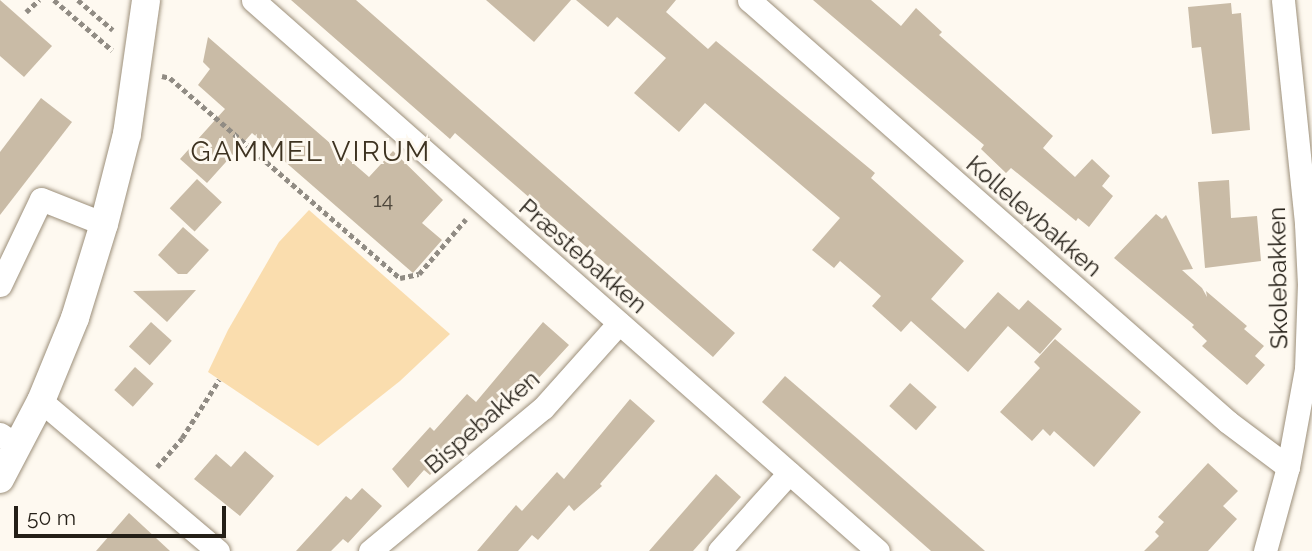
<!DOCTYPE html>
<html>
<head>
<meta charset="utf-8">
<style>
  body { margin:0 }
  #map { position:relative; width:1312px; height:551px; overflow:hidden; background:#fef9f0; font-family:Raleway,sans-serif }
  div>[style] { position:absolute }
  .green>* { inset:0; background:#faddae }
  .building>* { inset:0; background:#c9bba6; transform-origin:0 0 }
  .path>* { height:4.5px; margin-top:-2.25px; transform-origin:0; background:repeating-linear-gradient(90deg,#918c84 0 5px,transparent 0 8.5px) }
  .roads { filter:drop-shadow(0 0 2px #9c8f7a) drop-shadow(0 0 2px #9c8f7a) }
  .minor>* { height:23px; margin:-11.5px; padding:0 11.5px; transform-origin:11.5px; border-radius:11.5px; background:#fff }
  .tertiary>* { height:28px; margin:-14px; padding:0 14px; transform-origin:14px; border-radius:14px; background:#fff }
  span { translate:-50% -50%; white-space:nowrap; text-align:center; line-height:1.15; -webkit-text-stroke:6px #fef9f0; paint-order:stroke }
  .number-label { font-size:21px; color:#4d463b }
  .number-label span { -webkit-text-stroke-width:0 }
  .street-label { font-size:24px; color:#241f17 }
  .quarter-label { font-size:28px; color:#3e3321; letter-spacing:2px }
  .scale { position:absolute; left:14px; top:506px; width:212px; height:32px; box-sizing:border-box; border:4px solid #241f17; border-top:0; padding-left:9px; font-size:21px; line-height:24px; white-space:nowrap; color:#241f17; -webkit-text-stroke:5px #fef9f0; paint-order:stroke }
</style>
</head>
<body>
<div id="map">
  <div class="green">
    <div style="clip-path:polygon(309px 210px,450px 334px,400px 381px,318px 446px,208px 372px,228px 330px,279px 242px)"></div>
  </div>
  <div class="building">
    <div style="clip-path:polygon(0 0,52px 46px,24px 77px,0 56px)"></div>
    <div style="clip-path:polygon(291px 0,356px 0,735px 333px,713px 357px,455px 133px,450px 139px)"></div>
    <div style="clip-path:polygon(486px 0,571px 0,534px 42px)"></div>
    <div style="clip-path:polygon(576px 0,676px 0,666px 12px,708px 49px,716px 41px,875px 173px,871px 178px,964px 261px,931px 299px,965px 329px,998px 292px,1019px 310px,1028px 300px,1062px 329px,1040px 354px,1008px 326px,968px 372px,911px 321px,901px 332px,872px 306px,881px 296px,840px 261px,834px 268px,812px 250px,840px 218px,705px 103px,679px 132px,634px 93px,666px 58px,617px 17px,608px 27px)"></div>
    <div style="clip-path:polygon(813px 0,871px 0,901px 26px,916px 8px,942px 32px,939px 35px,1053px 136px,1043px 148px,1075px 177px,1092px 159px,1110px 176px,1102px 186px,1113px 196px,1089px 227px,1078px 218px,1076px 221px,1011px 168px,1006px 173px,981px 149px,984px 145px)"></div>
    <div style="clip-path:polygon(1231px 3px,1232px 14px,1241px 13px,1250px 130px,1212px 134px,1201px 47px,1192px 48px,1188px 7px)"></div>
    <div style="clip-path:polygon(208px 37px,369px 177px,393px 151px,443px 200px,422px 223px,442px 240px,413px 273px,252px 133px,207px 183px,180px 159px,225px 109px,198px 85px,210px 69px,203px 62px)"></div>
    <div style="clip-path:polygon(41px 98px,72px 122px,0 215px,0 152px)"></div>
    <div style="left:197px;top:179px;width:34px;height:40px;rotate:43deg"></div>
    <div style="clip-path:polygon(1229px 180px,1231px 218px,1257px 216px,1261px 261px,1205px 268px,1198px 182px)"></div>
    <div style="clip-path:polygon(1156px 214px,1162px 219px,1166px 215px,1193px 269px,1182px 270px,1202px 288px,1207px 297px,1206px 291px,1247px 326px,1244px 329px,1264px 346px,1255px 356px,1265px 365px,1247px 385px,1202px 346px,1207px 341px,1192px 327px,1194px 325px,1114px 258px)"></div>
    <div style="clip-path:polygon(183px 227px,209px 250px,187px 274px,178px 274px,158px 255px)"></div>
    <div style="clip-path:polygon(196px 290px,167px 322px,133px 291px)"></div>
    <div style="left:151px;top:322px;width:28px;height:33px;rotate:42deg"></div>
    <div style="clip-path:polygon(543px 322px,569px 345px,512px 407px,507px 402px,471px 441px,466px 436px,430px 475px,424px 470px,408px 488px,392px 469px,430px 427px,434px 431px,467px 394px,476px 402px)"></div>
    <div style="clip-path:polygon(1055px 339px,1141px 412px,1094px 467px,1054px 431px,1050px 436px,1043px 429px,1032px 441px,1000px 412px,1040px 368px,1034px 362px)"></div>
    <div style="left:135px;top:367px;width:25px;height:31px;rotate:42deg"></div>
    <div style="clip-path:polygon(785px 376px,859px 440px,985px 551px,931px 551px,762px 402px)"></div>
    <div style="left:910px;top:383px;width:36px;height:31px;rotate:42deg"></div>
    <div style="clip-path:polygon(630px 399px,655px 421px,600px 484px,602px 486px,574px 511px,569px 505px,538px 540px,532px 535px,518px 551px,477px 551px,516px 505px,522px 511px,557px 472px,564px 479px)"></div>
    <div style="clip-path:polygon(245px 451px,274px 476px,240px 516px,194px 479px,216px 454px,231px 467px)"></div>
    <div style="clip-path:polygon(1208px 463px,1238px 491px,1223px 506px,1237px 519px,1208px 551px,1144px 551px,1159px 536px,1155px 532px,1164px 522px,1158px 517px)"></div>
    <div style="clip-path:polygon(716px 474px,741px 497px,693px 551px,649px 551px)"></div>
    <div style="clip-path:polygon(362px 488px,382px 506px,348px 543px,343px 539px,331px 551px,296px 551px,346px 496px,351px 500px)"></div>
    <div style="clip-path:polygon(129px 513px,170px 551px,96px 551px)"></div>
  </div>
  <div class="path">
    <div style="left:54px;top:0;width:77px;rotate:40.8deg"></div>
    <div style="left:78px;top:0;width:46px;rotate:40.6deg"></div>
    <div style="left:26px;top:12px;width:18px;rotate:-43deg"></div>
    <div style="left:162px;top:76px;width:8px;rotate:14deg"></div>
    <div style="left:170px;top:78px;width:305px;rotate:41deg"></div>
    <div style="left:400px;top:278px;width:19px;rotate:-12deg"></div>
    <div style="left:419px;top:274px;width:72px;rotate:-49.5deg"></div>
    <div style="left:157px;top:467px;width:38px;rotate:-49deg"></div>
    <div style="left:182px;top:438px;width:69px;rotate:-57.5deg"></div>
  </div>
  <div class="roads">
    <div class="minor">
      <div style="left:253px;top:0;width:833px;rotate:41.4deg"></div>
      <div style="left:749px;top:0;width:638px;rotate:41.38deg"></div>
      <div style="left:1228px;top:422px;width:75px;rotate:36.9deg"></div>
      <div style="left:0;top:285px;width:95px;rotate:-64.5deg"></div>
      <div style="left:41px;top:199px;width:68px;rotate:21.6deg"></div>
      <div style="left:41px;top:401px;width:232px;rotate:40.3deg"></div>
      <div style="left:0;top:434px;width:22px;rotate:34deg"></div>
      <div style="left:370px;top:551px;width:224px;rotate:-39.6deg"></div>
      <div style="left:543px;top:408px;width:114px;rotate:-48.2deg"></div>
      <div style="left:719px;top:551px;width:105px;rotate:-48.1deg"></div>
      <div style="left:1265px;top:551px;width:87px;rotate:-74.7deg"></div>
      <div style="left:1288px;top:467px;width:100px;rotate:-79.6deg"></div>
      <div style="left:1306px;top:369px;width:84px;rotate:-88deg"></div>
      <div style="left:1309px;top:285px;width:62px;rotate:-92.8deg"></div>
      <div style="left:1306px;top:223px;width:224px;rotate:-95.9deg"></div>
    </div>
    <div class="tertiary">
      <div style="left:0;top:479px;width:88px;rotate:-62.3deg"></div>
      <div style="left:41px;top:401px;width:90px;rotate:-67.7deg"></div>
      <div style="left:75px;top:318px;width:98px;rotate:-72.9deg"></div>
      <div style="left:104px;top:224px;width:93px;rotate:-75.7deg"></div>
      <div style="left:127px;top:134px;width:135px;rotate:-81.9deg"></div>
    </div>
  </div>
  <div class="number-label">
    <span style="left:383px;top:200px">14</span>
  </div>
  <div class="street-label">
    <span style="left:1034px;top:216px;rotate:41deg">Kollelevbakken</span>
    <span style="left:583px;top:256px;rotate:41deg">Præstebakken</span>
    <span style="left:1278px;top:278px;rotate:-91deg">Skolebakken</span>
    <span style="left:482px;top:422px;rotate:-41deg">Bispebakken</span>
  </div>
  <div class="quarter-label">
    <span style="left:311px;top:152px">GAMMEL VIRUM</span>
  </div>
  <div class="scale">50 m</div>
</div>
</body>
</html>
